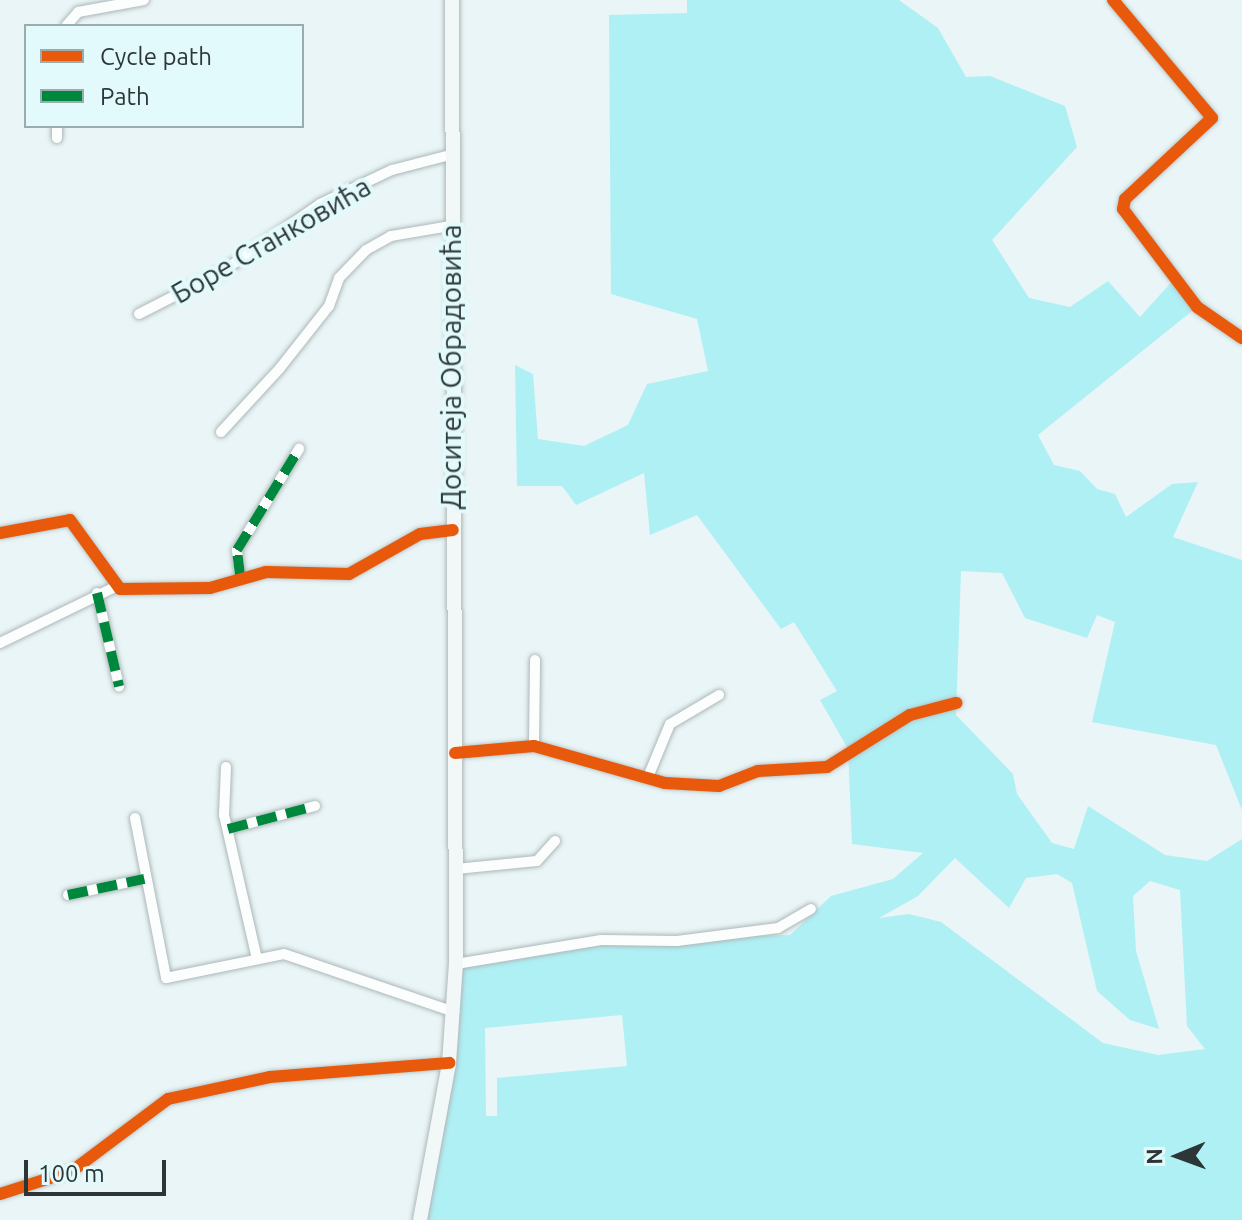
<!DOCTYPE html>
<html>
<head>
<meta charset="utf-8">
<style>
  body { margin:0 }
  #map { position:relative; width:1242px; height:1220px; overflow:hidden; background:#e9f5f6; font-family:Ubuntu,sans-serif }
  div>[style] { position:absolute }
  .green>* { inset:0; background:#aff0f5 }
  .roads { filter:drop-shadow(0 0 2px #aeb7b8) drop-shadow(0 0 2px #aeb7b8) }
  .minor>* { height:10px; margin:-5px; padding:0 5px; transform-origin:5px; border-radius:5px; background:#fcfefe }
  .secondary>* { height:14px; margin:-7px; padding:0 7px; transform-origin:7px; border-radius:7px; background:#f2f8f8 }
  .quiet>* { height:10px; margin-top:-5px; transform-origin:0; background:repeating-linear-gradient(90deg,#00873e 0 20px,transparent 0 30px) }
  .cycleway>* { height:12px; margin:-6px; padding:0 6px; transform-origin:6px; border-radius:6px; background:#e8590c }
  span { translate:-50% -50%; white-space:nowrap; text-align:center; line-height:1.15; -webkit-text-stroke:8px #e3fafc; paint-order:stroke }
  .street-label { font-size:28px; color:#2d3637 }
  .legend { position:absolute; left:24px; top:24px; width:280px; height:104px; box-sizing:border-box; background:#e3fafc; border:2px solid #9aacad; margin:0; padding:10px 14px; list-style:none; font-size:24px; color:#2d3637 }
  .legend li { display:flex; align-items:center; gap:16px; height:40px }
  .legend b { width:40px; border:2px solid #9aacad }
  .north { position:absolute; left:1138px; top:1116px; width:80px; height:80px; -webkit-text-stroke:6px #e3fafc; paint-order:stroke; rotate:269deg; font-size:22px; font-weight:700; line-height:32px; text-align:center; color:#2d3637 }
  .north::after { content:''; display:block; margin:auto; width:28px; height:36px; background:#2d3637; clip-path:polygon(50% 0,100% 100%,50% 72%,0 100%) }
  .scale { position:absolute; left:24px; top:1160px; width:142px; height:36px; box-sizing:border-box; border:4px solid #2d3637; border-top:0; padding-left:10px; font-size:24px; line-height:28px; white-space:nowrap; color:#2d3637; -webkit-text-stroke:6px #e3fafc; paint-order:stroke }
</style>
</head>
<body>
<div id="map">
  <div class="green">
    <div style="clip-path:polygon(evenodd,687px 0,899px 0,938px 28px,966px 77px,990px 76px,1065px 106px,1077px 147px,992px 240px,1029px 298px,1070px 307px,1108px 281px,1140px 317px,1175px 278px,1197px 307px,1038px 435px,1054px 465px,1080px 471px,1097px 489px,1115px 494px,1126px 517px,1172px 484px,1198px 482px,1173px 537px,1242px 560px,1242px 810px,1216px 745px,1092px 722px,1115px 622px,1097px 615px,1087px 638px,1025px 618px,1002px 573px,961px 571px,956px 715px,1013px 774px,1017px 794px,1052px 843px,1074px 849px,1088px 806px,1165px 855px,1207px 861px,1242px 839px,1242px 1220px,420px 1220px,456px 964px,601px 940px,790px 935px,831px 896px,893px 879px,923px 853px,852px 844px,848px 749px,820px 700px,837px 691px,794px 622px,781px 629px,697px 515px,650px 535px,644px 473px,576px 505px,562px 486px,517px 486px,515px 365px,533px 374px,538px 439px,584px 446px,628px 425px,647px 384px,708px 371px,697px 319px,611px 294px,609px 15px,687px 13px,687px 0,955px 858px,1009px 908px,1026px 878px,1057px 874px,1072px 883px,1097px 991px,1130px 1020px,1159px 1029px,1136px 951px,1133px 896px,1150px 881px,1180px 890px,1187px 1026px,1205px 1049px,1158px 1055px,1103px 1043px,941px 922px,909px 914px,879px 918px,918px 896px,955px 858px,687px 0,622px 1015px,627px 1066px,497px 1078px,497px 1116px,486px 1116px,485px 1028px,622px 1015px)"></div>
  </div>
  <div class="roads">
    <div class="minor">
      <div style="left:1113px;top:0;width:154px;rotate:50deg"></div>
      <div style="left:1212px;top:118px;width:119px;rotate:137deg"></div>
      <div style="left:1125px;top:199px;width:10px;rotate:101deg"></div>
      <div style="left:1123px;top:209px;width:123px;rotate:52.9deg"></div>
      <div style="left:1197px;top:307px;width:55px;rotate:34.6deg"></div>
      <div style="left:66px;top:26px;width:18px;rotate:-49deg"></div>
      <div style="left:78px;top:12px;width:67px;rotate:-10.3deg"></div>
      <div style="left:57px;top:138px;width:12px;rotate:-90deg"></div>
      <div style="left:139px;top:314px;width:94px;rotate:-27.1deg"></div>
      <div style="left:223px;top:271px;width:118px;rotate:-34.6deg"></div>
      <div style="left:320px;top:204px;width:80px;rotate:-25.3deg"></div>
      <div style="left:392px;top:170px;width:60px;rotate:-14.5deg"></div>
      <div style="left:221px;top:432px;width:87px;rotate:-47.3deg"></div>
      <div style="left:280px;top:368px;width:79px;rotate:-51.7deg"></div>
      <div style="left:329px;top:306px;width:30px;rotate:-70deg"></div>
      <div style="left:339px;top:278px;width:39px;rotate:-46deg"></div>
      <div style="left:366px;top:250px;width:29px;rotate:-29deg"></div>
      <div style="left:391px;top:236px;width:60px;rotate:-9.6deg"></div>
      <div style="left:0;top:533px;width:71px;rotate:-10.5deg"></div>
      <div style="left:70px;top:520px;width:85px;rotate:54.1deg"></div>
      <div style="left:120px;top:589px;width:90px;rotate:-0.6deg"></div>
      <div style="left:210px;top:588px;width:58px;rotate:-15.9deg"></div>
      <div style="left:266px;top:572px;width:83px;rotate:1.4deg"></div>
      <div style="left:349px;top:574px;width:81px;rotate:-29.4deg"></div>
      <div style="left:420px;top:534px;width:33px;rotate:-7deg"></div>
      <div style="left:240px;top:575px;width:25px;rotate:-97deg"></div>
      <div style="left:237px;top:550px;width:119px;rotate:-58.5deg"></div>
      <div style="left:97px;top:593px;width:96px;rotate:76.7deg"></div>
      <div style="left:0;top:643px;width:128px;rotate:-26deg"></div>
      <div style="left:534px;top:746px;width:86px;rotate:-89.3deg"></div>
      <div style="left:455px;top:753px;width:79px;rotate:-5.1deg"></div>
      <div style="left:534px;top:746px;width:136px;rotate:15.8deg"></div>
      <div style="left:665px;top:783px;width:54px;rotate:3.2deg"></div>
      <div style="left:719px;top:786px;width:42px;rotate:-21deg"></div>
      <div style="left:758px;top:771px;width:69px;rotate:-3.3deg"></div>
      <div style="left:827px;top:767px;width:98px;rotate:-32.1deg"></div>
      <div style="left:910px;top:715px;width:48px;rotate:-14.6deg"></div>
      <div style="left:226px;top:767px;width:48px;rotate:92.4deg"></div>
      <div style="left:224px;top:815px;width:144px;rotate:77.1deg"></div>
      <div style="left:648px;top:777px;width:57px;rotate:-67.5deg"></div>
      <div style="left:670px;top:724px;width:57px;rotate:-30.6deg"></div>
      <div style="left:135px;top:818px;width:163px;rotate:79deg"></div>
      <div style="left:166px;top:978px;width:120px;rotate:-11.5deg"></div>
      <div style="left:284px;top:954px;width:180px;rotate:18.8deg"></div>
      <div style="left:228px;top:829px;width:90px;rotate:-14.8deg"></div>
      <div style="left:456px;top:869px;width:81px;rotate:-5.6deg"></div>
      <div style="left:537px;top:861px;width:27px;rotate:-48deg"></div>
      <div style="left:68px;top:895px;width:78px;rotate:-11.9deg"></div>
      <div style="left:456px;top:964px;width:147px;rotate:-9.4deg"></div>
      <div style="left:601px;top:940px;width:76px;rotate:0.8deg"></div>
      <div style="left:677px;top:941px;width:102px;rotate:-7.3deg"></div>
      <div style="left:778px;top:928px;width:38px;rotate:-30deg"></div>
      <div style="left:0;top:1194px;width:76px;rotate:-17.7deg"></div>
      <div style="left:72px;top:1171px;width:120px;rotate:-36.9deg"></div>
      <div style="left:168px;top:1099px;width:104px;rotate:-12.2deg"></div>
      <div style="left:270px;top:1077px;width:180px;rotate:-4.5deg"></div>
    </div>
    <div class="secondary">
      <div style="left:420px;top:1220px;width:160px;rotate:-79.5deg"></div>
      <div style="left:449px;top:1063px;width:99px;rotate:-86deg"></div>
      <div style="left:456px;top:964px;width:964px;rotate:-90.24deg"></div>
    </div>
  </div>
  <div class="quiet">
    <div style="left:240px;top:575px;width:25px;rotate:-97deg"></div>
    <div style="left:237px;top:550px;width:119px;rotate:-58.5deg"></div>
    <div style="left:97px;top:593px;width:96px;rotate:76.7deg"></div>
    <div style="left:228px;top:829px;width:90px;rotate:-14.8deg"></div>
    <div style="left:68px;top:895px;width:78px;rotate:-11.9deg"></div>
  </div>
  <div class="cycleway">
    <div style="left:1113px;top:0;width:154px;rotate:50deg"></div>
    <div style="left:1212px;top:118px;width:119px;rotate:137deg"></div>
    <div style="left:1125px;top:199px;width:10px;rotate:101deg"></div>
    <div style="left:1123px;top:209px;width:123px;rotate:52.9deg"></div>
    <div style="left:1197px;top:307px;width:55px;rotate:34.6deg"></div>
    <div style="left:0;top:533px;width:71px;rotate:-10.5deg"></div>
    <div style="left:70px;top:520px;width:85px;rotate:54.1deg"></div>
    <div style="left:120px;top:589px;width:90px;rotate:-0.6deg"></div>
    <div style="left:210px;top:588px;width:58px;rotate:-15.9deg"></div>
    <div style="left:266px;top:572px;width:83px;rotate:1.4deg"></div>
    <div style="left:349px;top:574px;width:81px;rotate:-29.4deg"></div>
    <div style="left:420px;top:534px;width:33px;rotate:-7deg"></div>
    <div style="left:455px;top:753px;width:79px;rotate:-5.1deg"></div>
    <div style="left:534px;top:746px;width:136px;rotate:15.8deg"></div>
    <div style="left:665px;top:783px;width:54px;rotate:3.2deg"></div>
    <div style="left:719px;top:786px;width:42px;rotate:-21deg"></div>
    <div style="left:758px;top:771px;width:69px;rotate:-3.3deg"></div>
    <div style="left:827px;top:767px;width:98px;rotate:-32.1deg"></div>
    <div style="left:910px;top:715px;width:48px;rotate:-14.6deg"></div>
    <div style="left:0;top:1194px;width:76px;rotate:-17.7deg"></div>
    <div style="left:72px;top:1171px;width:120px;rotate:-36.9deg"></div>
    <div style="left:168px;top:1099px;width:104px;rotate:-12.2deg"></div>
    <div style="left:270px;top:1077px;width:180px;rotate:-4.5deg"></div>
  </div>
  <div class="street-label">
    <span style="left:271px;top:240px;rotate:-30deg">Боре Станковића</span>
    <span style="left:451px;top:367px;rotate:-90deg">Доситеја Обрадовића</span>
  </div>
  <ul class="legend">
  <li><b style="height:10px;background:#e8590c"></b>Cycle path</li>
  <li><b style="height:10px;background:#00873e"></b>Path</li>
  </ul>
  <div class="north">N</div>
  <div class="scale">100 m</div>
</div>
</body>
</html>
